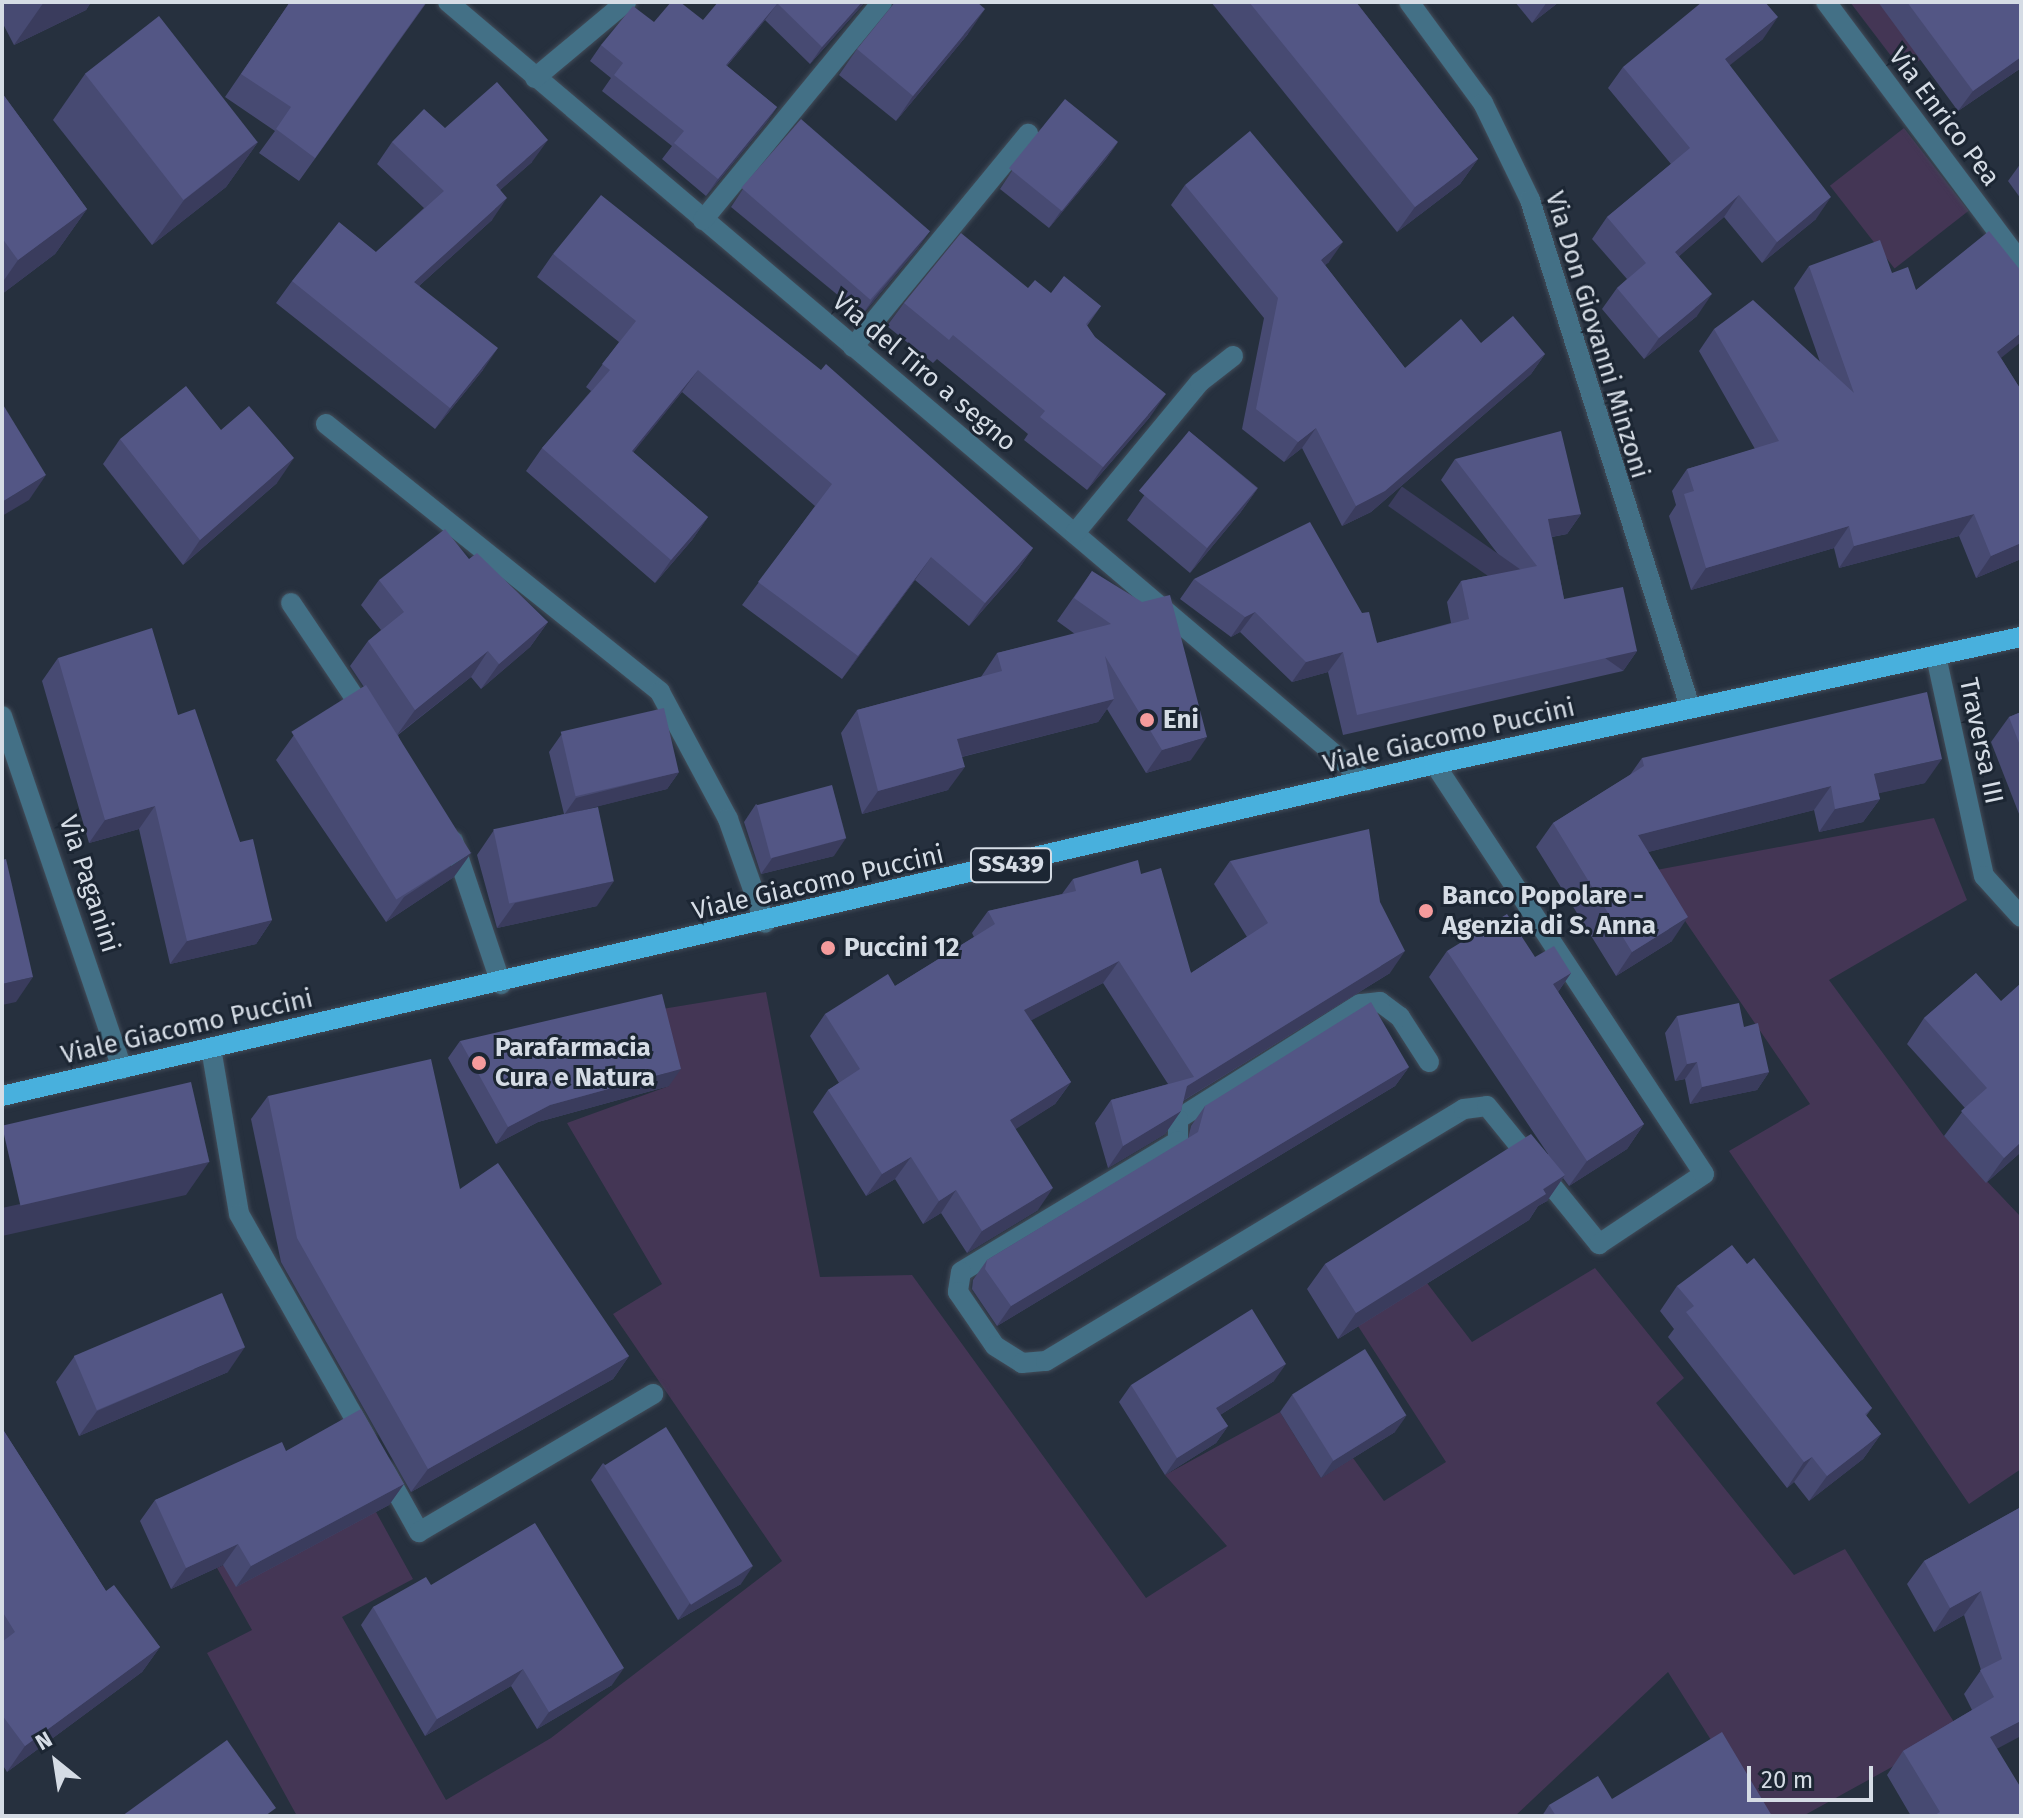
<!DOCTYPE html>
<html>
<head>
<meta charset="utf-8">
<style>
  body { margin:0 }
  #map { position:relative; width:2023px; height:1818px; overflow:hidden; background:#26303e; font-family:"Fira Sans",sans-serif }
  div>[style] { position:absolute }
  .green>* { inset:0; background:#443655; transform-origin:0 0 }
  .roads { filter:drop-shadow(0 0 2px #424c59) drop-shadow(0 0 2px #424c59) }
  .minor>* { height:20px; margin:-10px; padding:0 10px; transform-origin:10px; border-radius:10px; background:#437086 }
  .major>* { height:20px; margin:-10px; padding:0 10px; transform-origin:10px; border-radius:10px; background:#48b0dd }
  .wall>* { inset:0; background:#474a72 }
  .shaded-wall>* { inset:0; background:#3a3c5d; transform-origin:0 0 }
  .building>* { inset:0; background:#535685; transform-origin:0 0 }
  .dots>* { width:22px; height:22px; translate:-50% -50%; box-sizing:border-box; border:4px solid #1c2633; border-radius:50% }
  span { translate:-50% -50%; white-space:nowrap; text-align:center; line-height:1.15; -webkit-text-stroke:6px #1c2633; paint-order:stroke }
  .shield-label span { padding:2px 6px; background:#1c2633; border:2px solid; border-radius:6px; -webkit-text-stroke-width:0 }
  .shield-label { font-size:24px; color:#d5dce5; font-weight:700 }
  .street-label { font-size:26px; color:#d5dce5 }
  .poi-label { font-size:26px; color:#d5dce5; font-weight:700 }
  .left { translate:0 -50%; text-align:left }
  .frame { position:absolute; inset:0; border:4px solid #d5dce5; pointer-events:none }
  .north { position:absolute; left:16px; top:1722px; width:80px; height:80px; -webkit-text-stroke:6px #1c2633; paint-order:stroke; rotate:330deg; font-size:22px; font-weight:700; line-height:32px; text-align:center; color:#d5dce5 }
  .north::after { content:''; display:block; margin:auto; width:28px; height:36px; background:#d5dce5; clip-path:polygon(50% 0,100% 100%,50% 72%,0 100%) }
  .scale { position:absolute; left:1747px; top:1766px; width:126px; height:36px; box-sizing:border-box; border:4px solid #d5dce5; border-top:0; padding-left:10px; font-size:24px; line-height:28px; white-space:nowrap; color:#d5dce5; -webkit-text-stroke:6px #1c2633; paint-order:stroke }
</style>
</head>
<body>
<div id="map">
  <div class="green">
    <div style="clip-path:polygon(1850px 2px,1990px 2px,1904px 73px)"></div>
    <div style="left:1904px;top:128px;width:105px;height:94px;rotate:52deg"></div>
    <div style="clip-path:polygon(1934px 818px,1967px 900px,1829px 980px,1944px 1136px,2021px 1217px,2021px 1469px,1969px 1504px,1729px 1151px,1810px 1104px,1651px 871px)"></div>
    <div style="clip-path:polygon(766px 992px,820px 1277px,912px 1275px,1146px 1598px,1227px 1546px,1165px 1475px,1280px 1412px,1321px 1478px,1353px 1458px,1384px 1501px,1446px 1462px,1358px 1326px,1427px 1283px,1472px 1342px,1595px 1268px,1684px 1378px,1656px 1403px,1794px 1575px,1845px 1549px,1959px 1730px,1803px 1816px,1759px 1816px,1668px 1672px,1515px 1816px,297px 1816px,207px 1653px,252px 1630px,217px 1568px,298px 1532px,376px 1512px,413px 1579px,342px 1617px,446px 1800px,551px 1738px,782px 1561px,613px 1314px,662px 1284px,567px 1123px,669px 1086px,650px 1011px)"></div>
  </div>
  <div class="roads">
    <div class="minor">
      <div style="left:448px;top:2px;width:1204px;rotate:40.32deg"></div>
      <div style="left:1409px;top:2px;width:125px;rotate:53.8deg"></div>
      <div style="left:1483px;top:103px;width:108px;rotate:64.1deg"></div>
      <div style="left:1530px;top:200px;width:532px;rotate:72.49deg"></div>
      <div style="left:1826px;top:2px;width:326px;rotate:53.2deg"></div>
      <div style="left:535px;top:78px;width:119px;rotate:-39.9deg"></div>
      <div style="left:703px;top:220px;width:282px;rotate:-50.6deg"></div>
      <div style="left:853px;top:347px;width:276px;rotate:-50.6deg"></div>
      <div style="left:326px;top:424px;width:428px;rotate:38.7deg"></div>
      <div style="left:660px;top:692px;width:144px;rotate:61.8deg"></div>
      <div style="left:728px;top:819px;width:110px;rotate:70.4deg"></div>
      <div style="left:1075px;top:533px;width:196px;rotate:-50.4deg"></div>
      <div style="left:1200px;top:382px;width:42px;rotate:-38.2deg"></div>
      <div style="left:291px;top:603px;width:136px;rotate:56.1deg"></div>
      <div style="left:1936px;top:656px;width:225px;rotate:77.7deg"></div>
      <div style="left:1984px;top:876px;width:55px;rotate:47.9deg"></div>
      <div style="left:2px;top:716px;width:373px;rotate:71.2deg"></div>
      <div style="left:453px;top:841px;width:151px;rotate:71.4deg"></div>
      <div style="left:211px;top:1048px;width:168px;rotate:80.4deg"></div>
      <div style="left:239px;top:1214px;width:256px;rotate:60.5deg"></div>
      <div style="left:1429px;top:1062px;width:54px;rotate:-122.8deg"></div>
      <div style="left:1400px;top:1017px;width:25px;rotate:-143deg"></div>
      <div style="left:1380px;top:1002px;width:20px;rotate:174deg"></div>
      <div style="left:1360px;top:1004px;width:215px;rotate:147.7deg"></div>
      <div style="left:1178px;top:1119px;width:22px;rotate:90deg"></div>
      <div style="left:1178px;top:1141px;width:253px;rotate:148.9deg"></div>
      <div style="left:961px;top:1272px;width:20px;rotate:99deg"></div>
      <div style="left:958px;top:1292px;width:65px;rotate:55.6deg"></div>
      <div style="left:995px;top:1346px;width:32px;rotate:32deg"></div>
      <div style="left:1022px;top:1363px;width:24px;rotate:-5deg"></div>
      <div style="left:1046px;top:1361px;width:488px;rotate:-31.1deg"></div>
      <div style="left:1464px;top:1109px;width:23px;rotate:-7deg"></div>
      <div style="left:1487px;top:1106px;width:178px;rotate:50.9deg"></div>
      <div style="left:1599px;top:1244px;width:126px;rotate:-33.7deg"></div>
      <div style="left:1704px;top:1174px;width:490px;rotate:-123.3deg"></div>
      <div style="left:385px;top:1471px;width:70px;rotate:60.9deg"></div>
      <div style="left:419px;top:1532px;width:272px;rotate:-30.5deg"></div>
    </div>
    <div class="major">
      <div style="left:2px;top:1096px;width:1471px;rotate:-13.04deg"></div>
      <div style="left:1435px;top:764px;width:600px;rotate:-12.23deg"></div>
    </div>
  </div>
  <div class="wall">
    <div style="clip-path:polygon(2px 2px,91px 2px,86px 10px,14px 45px,2px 22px)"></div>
    <div style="clip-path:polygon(290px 2px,427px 2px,299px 181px,259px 153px,275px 131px,225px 97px)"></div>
    <div style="clip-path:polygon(778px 2px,865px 2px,810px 64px,765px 20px,727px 66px,777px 107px,766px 123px,706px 196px,662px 159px,672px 146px,602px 91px,611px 78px,590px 61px,601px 45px,654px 22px,703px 20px,777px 4px)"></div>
    <div style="clip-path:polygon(1211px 2px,1356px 2px,1478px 159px,1460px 184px,1397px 232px)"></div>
    <div style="clip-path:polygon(1515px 2px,1559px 2px,1532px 23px)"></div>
    <div style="clip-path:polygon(1878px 2px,2021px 2px,2021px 68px,1958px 111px)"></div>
    <div style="clip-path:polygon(968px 34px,896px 121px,839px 75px,857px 49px)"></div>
    <div style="clip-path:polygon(1763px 39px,1729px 65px,1816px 219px,1762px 263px,1724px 217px,1679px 256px,1697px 316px,1644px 359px,1602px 309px,1617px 288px,1627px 279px,1592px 239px,1607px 217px,1671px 164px,1608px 88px,1623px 67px)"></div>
    <div style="clip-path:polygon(85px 74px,258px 142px,226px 187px,152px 245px,53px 120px)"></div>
    <div style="clip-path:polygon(2px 93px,87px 209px,55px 254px,2px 294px)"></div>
    <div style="clip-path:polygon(445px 128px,532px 162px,500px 190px,492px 220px,419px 286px,483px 370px,435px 429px,276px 303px,292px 281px,376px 252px,424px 208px,377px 164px,392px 142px)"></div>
    <div style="clip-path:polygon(1118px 142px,1106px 159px,1049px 228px,1000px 189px,1012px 171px)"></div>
    <div style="clip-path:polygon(2021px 163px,2021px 199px,2008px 181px)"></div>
    <div style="clip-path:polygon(1185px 185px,1329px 262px,1325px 265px,1405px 368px,1481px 343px,1545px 354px,1531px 374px,1371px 512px,1342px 526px,1302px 448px,1284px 462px,1242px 429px,1264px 318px,1171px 205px)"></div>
    <div style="clip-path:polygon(743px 189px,929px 232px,917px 249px,862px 315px,731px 207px)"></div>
    <div style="clip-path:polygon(553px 254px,1033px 548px,1017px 571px,969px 626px,915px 580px,842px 679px,742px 605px,815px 506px,682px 392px,633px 452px,708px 517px,692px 540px,655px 583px,526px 471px,542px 448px,591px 391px,586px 387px,619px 342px,537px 277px)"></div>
    <div style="clip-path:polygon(1809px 266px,1892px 273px,1916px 290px,2001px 358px,2021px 390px,2021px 559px,1976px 578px,1959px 536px,1839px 568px,1834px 548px,1691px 590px,1669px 516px,1676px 505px,1672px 491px,1687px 469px,1755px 449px,1699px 351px,1714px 329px,1820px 362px,1794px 288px)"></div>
    <div style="clip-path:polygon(1028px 288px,1101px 306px,1087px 326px,1150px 417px,1087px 490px,1024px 440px,1028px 434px,937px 359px,933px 363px,887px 326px,904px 303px)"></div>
    <div style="clip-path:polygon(221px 430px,277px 483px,183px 565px,103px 464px,120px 439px)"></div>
    <div style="clip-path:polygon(1189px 431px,1258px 488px,1240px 513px,1190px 573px,1127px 520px)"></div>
    <div style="clip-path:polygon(1455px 459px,1581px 514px,1567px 534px,1552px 537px,1564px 599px,1637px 651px,1623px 671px,1343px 735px,1328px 672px,1292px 682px,1240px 632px,1231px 637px,1180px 599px,1194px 579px,1362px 613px,1377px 643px,1451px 623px,1447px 602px,1461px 581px,1511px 571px,1441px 480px)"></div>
    <div style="clip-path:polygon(469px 559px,548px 622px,530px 647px,481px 689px,471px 677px,398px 735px,454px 877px,386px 922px,276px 760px,294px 735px,364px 687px,350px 666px,368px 641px,381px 630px,361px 605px,379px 580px)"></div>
    <div style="clip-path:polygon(1092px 571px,1191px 760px,1146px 773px,1107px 709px,1098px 722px,962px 757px,948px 790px,862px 814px,841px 733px,857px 710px,981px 677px,997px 653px,1075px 634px,1057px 621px)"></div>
    <div style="clip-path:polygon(58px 658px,178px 715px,240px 842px,272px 920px,256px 944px,170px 964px,139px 829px,89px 843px,42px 681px)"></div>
    <div style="clip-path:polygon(2021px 712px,2021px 819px,1991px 742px,2009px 717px)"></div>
    <div style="clip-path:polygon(561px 735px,679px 772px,667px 789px,578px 811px,597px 906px,497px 928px,477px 855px,494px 830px,564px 814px,549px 752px)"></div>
    <div style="clip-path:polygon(1642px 758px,1925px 783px,1878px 793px,1880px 799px,1863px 822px,1819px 832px,1814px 810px,1648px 852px,1672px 941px,1616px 976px,1536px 847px,1553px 823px,1630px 775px)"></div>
    <div style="clip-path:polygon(756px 804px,834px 856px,761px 874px,744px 822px)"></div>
    <div style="clip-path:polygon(1230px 861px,1390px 973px,1183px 1101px,1181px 1111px,1165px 1134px,1108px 1168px,1095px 1123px,1111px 1100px,1168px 1084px,1103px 983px,1031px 1020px,1071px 1082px,1055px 1104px,1015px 1129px,1038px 1210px,967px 1253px,941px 1213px,923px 1224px,895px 1179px,866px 1196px,813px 1112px,828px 1090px,839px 1083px,810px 1036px,825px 1014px,895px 986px,974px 937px,972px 933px,988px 911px,1062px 894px,1073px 879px,1141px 874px,1191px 973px,1247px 937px,1214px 884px)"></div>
    <div style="clip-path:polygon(1447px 951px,1535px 957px,1571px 973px,1558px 992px,1644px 1124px,1627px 1149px,1569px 1186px,1563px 1178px,1547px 1201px,1538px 1206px,1529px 1220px,1338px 1339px,1307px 1289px,1325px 1264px,1548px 1154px,1429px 977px)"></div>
    <div style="clip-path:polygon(1976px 973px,2021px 1152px,1986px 1183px,1944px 1136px,1965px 1108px,1907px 1044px,1924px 1018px)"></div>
    <div style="clip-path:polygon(1677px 1016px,1744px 1027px,1769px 1072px,1757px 1090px,1690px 1104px,1685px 1079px,1675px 1081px,1665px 1033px)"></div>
    <div style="clip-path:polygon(460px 1041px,669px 1086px,538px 1122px,496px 1144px,448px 1058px)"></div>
    <div style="clip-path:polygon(1409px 1067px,1395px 1086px,997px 1326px,972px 1289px,973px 1280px,987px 1260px,1188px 1139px,1191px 1126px,1205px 1106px)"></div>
    <div style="clip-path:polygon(268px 1096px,629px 1356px,613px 1379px,411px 1492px,281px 1262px,251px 1119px)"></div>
    <div style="clip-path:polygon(1747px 1264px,1872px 1408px,1866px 1416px,1881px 1434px,1863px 1459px,1809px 1501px,1794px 1482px,1787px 1488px,1668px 1337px,1674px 1329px,1660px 1311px,1677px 1286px)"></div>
    <div style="clip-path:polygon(74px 1357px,228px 1372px,79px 1436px,56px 1382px)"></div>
    <div style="clip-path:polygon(1274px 1381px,1220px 1415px,1228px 1426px,1216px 1443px,1165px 1475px,1119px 1402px,1131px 1385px)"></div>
    <div style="clip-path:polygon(1292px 1395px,1395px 1432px,1321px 1478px,1280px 1412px)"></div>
    <div style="clip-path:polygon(2px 1428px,106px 1591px,160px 1647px,142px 1672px,7px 1772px,2px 1764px)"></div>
    <div style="clip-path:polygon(286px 1451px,404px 1484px,389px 1505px,236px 1587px,223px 1565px,171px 1589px,140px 1521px,155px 1500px)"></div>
    <div style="clip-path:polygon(603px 1463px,741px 1584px,678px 1620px,591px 1480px)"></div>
    <div style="clip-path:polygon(2021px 1507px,1997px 1749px,2021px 1816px,1911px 1816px,1887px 1775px,1903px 1751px,1972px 1710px,1964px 1694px,1981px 1670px,1964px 1615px,1934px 1632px,1907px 1584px,1924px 1561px)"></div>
    <div style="clip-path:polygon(431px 1585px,612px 1685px,537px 1729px,511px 1686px,425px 1736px,361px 1625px,373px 1607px)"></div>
    <div style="clip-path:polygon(1612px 1799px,1772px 1816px,1542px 1816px,1549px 1805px)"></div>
  </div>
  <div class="shaded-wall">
    <div style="clip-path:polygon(44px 2px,91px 2px,86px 10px,14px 45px)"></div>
    <div style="clip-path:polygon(862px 2px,865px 2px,810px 64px,822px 47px)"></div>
    <div style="clip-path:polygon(1547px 2px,1559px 2px,1532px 23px)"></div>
    <div style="clip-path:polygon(777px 4px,765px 20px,714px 81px,726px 65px)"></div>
    <div style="clip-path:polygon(985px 9px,968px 34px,896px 121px,913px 96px)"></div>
    <div style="clip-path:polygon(1778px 17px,1763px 39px,1710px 81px,1725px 59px)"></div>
    <div style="clip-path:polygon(2021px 57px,2021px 68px,1958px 111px,1973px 91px)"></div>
    <div style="clip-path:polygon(777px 107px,766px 123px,706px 196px,718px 179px)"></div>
    <div style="clip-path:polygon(548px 140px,532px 162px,481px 207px,496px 185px)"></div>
    <div style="clip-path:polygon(258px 142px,226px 187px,152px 245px,184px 200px)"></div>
    <div style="clip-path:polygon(1118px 142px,1106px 159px,1049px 228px,1061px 211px)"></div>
    <div style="clip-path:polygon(1478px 159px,1460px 184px,1397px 232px,1415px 207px)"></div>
    <div style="clip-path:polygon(1739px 195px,1724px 217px,1660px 273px,1675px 252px)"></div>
    <div style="clip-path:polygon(1831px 197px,1816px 219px,1762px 263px,1777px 242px)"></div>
    <div style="clip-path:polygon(507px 198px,492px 220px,399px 304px,414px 282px)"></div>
    <div style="clip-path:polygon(87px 209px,55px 254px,2px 294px,2px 283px,18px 260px)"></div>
    <div style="clip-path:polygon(929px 232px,917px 249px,862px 315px,874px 298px)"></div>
    <div style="clip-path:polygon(1343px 242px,1329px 262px,1307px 280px,1321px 260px)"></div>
    <div style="clip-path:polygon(1712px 294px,1697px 316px,1644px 359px,1659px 338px)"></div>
    <div style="clip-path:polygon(2021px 333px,2021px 342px,1981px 374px,1997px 352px)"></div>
    <div style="clip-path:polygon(498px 348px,483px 370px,435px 429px,450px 408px)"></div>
    <div style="clip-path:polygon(1545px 354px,1531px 374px,1371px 512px,1342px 526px,1356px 506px)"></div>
    <div style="clip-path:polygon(698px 370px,682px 392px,616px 474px,632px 451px)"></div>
    <div style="clip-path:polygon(1166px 394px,1150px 417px,1087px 490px,1103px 467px)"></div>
    <div style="clip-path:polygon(1316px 428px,1302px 448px,1284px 462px,1298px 442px)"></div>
    <div style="clip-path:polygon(294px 458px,277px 483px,183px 565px,200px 540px)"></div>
    <div style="clip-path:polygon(46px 475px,29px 500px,2px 516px,2px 502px)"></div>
    <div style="clip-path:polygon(1258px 488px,1240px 513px,1190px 573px,1208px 547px)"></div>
    <div style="clip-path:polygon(1581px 514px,1567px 534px,1534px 540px,1548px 519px)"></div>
    <div style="clip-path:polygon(1974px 514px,1959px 536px,1839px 568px,1854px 546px)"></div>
    <div style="clip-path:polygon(708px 517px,692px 540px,655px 583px,671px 560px)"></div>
    <div style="clip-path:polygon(1849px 526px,1834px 548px,1691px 590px,1706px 568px)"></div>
    <div style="clip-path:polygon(2021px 543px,2021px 559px,1976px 578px,1991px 556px)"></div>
    <div style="clip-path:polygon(1033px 548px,1017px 571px,969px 626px,985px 603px)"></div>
    <div style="clip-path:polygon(931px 557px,915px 580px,842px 679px,858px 656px)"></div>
    <div style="clip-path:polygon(1255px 612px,1240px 632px,1231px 637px,1245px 617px)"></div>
    <div style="clip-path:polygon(548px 622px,530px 647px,481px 689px,499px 664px)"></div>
    <div style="clip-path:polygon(488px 651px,471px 677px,397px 735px,415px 710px)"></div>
    <div style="left:1637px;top:651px;width:24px;height:287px;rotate:125deg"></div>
    <div style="clip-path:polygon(1343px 652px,1328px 672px,1292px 682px,1306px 662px)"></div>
    <div style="clip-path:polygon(1114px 699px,1098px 722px,941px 762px,957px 739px)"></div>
    <div style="clip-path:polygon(1207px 737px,1191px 760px,1146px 773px,1162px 750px)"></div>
    <div style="clip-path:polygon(1942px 759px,1925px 783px,1858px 798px,1874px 774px)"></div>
    <div style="clip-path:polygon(965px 767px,948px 790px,862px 814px,878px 791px)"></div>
    <div style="clip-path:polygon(679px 772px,667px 789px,564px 815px,576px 798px)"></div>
    <div style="clip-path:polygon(1831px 786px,1814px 810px,1621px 859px,1638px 835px)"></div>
    <div style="clip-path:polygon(1880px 799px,1863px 822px,1819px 832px,1835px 809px)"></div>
    <div style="clip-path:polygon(155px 806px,139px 829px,89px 843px,105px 820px)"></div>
    <div style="clip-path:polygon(846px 838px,834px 856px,761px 874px,773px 857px)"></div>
    <div style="clip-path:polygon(472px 852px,454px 877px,386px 922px,404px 897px)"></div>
    <div style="clip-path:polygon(614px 881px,597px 906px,497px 928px,515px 903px)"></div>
    <div style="clip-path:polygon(1688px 917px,1672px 941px,1616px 976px,1632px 952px)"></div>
    <div style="clip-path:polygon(272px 920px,256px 944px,170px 964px,187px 941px)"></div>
    <div style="clip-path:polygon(1405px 951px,1390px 973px,1171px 1108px,1187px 1086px)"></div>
    <div style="clip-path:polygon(1119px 961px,1103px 983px,1009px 1032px,1024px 1010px)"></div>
    <div style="clip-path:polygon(1571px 973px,1553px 999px,1553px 984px)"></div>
    <div style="clip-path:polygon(33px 977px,16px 1002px,2px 1005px,2px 984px)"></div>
    <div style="clip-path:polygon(1697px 1062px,1685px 1079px,1675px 1081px,1687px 1064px)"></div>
    <div style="clip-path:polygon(1409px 1067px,1395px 1086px,997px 1326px,1011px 1306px)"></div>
    <div style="clip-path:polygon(681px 1069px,669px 1086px,538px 1122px,496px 1144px,508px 1127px,550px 1105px)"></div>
    <div style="clip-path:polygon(1769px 1072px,1757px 1090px,1690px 1104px,1702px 1087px)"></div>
    <div style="clip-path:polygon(1071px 1082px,1055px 1104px,994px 1143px,1010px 1120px)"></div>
    <div style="clip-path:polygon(1181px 1111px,1165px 1134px,1108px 1168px,1123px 1146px)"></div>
    <div style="clip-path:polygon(1644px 1124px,1627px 1149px,1569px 1186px,1587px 1161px)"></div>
    <div style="clip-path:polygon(2021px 1142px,2021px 1152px,1986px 1183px,2004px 1158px)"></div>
    <div style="clip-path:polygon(911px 1157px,895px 1179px,866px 1196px,882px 1174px)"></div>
    <div style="clip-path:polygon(209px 1162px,186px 1195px,2px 1236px,2px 1208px)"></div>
    <div style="clip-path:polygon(1565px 1175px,1547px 1201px,1538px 1206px,1529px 1220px,1338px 1339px,1356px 1313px)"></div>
    <div style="clip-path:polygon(1053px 1188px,1038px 1210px,967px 1253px,982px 1231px)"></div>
    <div style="clip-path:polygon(956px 1190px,941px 1213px,923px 1224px,939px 1201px)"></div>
    <div style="clip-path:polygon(245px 1347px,228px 1372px,79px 1436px,97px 1411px)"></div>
    <div style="clip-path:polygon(629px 1356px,613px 1379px,411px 1492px,428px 1469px)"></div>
    <div style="clip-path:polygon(1286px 1364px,1274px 1381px,1204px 1425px,1216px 1408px)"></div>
    <div style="clip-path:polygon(1407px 1415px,1395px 1432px,1321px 1478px,1333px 1461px)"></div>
    <div style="clip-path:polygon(1228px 1426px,1216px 1443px,1165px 1475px,1177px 1458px)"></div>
    <div style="clip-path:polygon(1881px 1434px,1863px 1459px,1809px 1501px,1827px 1476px)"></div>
    <div style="clip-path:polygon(1812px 1457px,1794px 1482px,1787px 1488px,1804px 1462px)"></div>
    <div style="clip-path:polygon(404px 1484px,389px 1505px,236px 1587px,251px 1566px)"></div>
    <div style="clip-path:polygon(238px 1544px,223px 1565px,171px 1589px,186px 1568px)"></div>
    <div style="clip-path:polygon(753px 1566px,741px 1584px,678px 1620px,690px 1603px)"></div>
    <div style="clip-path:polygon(1981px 1591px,1964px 1615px,1934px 1632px,1950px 1608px)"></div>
    <div style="clip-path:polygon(160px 1647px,142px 1672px,7px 1772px,25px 1746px)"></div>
    <div style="clip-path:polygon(624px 1668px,612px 1685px,537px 1729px,549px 1712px)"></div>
    <div style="clip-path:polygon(523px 1669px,511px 1686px,425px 1736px,437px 1719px)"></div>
    <div style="clip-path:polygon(2021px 1721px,2021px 1736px,1974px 1761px,1990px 1737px)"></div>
  </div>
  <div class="building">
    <div style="clip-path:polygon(290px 2px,426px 2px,315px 158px,276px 129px,291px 107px,241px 74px)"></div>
    <div style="clip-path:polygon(671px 2px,680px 2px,703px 20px,718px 2px,774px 2px,777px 4px,726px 65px,777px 107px,718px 179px,674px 143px,684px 131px,614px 75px,623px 63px,601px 45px,633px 6px,654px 22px)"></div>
    <div style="clip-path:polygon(778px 2px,862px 2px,822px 47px,777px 3px)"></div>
    <div style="clip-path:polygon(895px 2px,977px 2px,985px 9px,913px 96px,857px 49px)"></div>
    <div style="clip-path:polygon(1249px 2px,1356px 2px,1478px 159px,1415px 207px)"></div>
    <div style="clip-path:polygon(1702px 2px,1765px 2px,1778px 17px,1725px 59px,1831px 197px,1777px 242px,1739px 195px,1675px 252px,1712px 294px,1659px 338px,1617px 288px,1646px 263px,1607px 217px,1690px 148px,1623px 67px)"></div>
    <div style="clip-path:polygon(1907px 2px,2021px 2px,2021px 57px,1973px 91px)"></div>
    <div style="left:159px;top:16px;width:160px;height:94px;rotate:52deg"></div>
    <div style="clip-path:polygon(497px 82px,548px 140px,496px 185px,507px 198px,414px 282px,498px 348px,450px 408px,292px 281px,339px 222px,376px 252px,444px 191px,392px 142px,424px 109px,445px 128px)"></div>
    <div style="clip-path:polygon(2px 93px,87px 209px,18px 260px,2px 238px)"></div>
    <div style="left:1065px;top:99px;width:68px;height:89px;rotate:39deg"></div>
    <div style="left:801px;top:119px;width:171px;height:91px;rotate:41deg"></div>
    <div style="clip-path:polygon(1250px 131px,1343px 242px,1321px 260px,1405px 368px,1461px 319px,1481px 343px,1513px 316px,1545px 354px,1385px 491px,1356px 506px,1316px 428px,1298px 442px,1256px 409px,1278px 298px,1185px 185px)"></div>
    <div style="clip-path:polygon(601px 195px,821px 370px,826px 364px,1033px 548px,985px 603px,931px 557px,858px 656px,758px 582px,832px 484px,698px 370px,632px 451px,708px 517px,671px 560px,542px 448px,610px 370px,602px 364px,636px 321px,553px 254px)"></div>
    <div style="clip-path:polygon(1989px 231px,2021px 271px,2021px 333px,1997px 352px,2021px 390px,2021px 543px,1991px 556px,1974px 514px,1854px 546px,1849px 526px,1706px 568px,1684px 494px,1694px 491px,1687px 469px,1779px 441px,1714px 329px,1753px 300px,1854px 393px,1809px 266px,1880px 240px,1892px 273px,1908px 267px,1916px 290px)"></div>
    <div style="clip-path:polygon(961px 233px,1028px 288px,1035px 280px,1051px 293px,1064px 276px,1101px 306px,1086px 324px,1095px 337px,1166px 394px,1103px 467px,1040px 417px,1045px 411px,953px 335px,949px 340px,904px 303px)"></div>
    <div style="clip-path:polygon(186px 386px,221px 430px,249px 406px,294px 458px,200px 540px,120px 439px)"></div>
    <div style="clip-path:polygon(2px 403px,46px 475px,2px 502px)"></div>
    <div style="left:1189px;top:431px;width:89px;height:78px;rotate:40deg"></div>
    <div style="clip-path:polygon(1561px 431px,1581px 514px,1548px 519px,1564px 599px,1623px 587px,1637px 651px,1357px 715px,1343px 652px,1306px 662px,1255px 612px,1245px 617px,1194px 579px,1310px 522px,1362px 613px,1369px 612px,1377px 643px,1469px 619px,1461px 581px,1537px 566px,1455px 459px)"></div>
    <div style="clip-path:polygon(445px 529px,469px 559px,477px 553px,548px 622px,499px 664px,488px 651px,415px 710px,368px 641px,404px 612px,379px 580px)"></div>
    <div style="clip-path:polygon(1092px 571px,1142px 602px,1170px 595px,1207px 737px,1162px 750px,1105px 656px,1114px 699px,957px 739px,965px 767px,878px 791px,857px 710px,1002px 671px,997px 653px,1111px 624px,1074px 598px)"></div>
    <div style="clip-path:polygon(152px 628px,178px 715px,195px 709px,240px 842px,253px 839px,272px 920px,187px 941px,155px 806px,105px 820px,58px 658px)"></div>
    <div style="left:366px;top:685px;width:198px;height:88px;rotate:58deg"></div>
    <div style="clip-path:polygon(1927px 692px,1942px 759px,1874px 774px,1880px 799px,1835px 809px,1831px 786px,1638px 835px,1688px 917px,1632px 952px,1553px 823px,1644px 766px,1642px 758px)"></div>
    <div style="left:664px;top:708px;width:66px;height:106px;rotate:77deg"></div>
    <div style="clip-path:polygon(2021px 712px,2021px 748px,2009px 717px)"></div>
    <div style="left:832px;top:785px;width:55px;height:78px;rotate:75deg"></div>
    <div style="left:598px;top:807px;width:76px;height:107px;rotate:78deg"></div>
    <div style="clip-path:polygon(1369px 829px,1380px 902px,1405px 951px,1187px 1086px,1181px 1111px,1123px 1146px,1111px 1100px,1194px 1077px,1119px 961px,1024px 1010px,1071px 1082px,1010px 1120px,1053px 1188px,982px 1231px,956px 1190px,939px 1201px,911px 1157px,882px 1174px,828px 1090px,860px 1069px,825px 1014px,888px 974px,895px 986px,995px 924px,988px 911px,1076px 891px,1073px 879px,1138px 860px,1141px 874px,1161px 868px,1191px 973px,1268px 923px,1230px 861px)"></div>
    <div style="clip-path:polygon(6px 859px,33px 977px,2px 984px,2px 860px)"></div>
    <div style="clip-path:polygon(1507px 914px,1535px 957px,1554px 946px,1571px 973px,1553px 984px,1644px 1124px,1587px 1161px,1447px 951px)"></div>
    <div style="clip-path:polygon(1976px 973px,2001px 1001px,2021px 983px,2021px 1142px,2004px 1158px,1961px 1111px,1987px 1088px,1924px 1018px)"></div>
    <div style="clip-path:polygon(662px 994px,681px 1069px,550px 1105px,508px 1127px,460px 1041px)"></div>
    <div style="clip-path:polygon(1371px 1002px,1409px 1067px,1011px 1306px,985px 1269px,987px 1260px,1198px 1132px,1205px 1106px)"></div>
    <div style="clip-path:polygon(1739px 1003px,1744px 1027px,1758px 1023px,1769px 1072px,1702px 1087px,1697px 1062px,1687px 1064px,1677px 1016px)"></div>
    <div style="clip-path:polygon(431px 1059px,460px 1189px,498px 1163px,629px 1356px,428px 1469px,297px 1238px,268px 1096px)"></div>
    <div style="left:191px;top:1082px;width:82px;height:194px;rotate:77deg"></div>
    <div style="clip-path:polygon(1531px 1134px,1565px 1175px,1543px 1189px,1546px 1194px,1356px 1313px,1325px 1264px)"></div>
    <div style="clip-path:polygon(1732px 1245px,1747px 1264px,1754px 1258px,1872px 1408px,1865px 1414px,1881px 1434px,1827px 1476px,1812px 1457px,1804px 1462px,1686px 1312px,1694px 1306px,1677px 1286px)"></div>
    <div style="left:222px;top:1293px;width:59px;height:161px;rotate:67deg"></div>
    <div style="clip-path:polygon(1252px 1309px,1286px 1364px,1216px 1408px,1228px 1426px,1177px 1458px,1131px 1385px)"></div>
    <div style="left:1365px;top:1349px;width:78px;height:86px;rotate:58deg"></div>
    <div style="clip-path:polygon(361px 1409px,404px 1484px,251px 1566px,238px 1544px,186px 1568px,155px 1500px,282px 1442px,286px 1451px)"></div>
    <div style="left:666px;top:1427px;width:164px;height:73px;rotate:58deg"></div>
    <div style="clip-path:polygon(2px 1428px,106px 1591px,114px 1585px,160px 1647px,25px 1746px,2px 1715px,2px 1642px,15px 1632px,2px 1611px)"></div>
    <div style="clip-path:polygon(2021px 1507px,2021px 1721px,1990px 1737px,2021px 1788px,2021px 1816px,1933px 1816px,1940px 1812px,1903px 1751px,1994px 1697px,1980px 1670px,2002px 1659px,1981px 1591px,1950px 1608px,1924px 1561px)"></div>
    <div style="clip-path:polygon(535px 1523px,624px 1668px,549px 1712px,523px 1669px,437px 1719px,373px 1607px,426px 1577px,431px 1585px)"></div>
    <div style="clip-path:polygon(1722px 1732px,1772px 1816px,1556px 1816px,1549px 1805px,1598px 1776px,1612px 1799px)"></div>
    <div style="clip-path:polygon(227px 1740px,276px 1808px,265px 1816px,122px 1816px)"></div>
  </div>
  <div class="dots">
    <div style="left:1147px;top:720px;background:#f59b9c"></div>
    <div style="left:1426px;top:911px;background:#f59b9c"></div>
    <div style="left:828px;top:948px;background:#f59b9c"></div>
    <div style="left:479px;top:1063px;background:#f59b9c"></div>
  </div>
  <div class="shield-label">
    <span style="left:1011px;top:865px">SS439</span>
  </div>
  <div class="street-label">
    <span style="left:1944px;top:117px;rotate:53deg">Via Enrico Pea</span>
    <span style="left:1597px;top:335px;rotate:73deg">Via Don Giovanni Minzoni</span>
    <span style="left:924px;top:372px;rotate:40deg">Via del Tiro a segno</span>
    <span style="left:1449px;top:736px;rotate:-13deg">Viale Giacomo Puccini</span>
    <span style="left:1981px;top:741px;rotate:78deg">Traversa III</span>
    <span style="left:818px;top:883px;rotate:-13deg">Viale Giacomo Puccini</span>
    <span style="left:89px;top:884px;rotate:72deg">Via Paganini</span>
    <span style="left:187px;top:1027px;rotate:-13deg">Viale Giacomo Puccini</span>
  </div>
  <div class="poi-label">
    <span class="left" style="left:1163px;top:720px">Eni</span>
    <span class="left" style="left:1442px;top:911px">Banco Popolare -<br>Agenzia di S. Anna</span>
    <span class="left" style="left:844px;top:948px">Puccini 12</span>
    <span class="left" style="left:495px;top:1063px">Parafarmacia<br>Cura e Natura</span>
  </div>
  <div class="frame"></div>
  <div class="north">N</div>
  <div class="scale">20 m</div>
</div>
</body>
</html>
